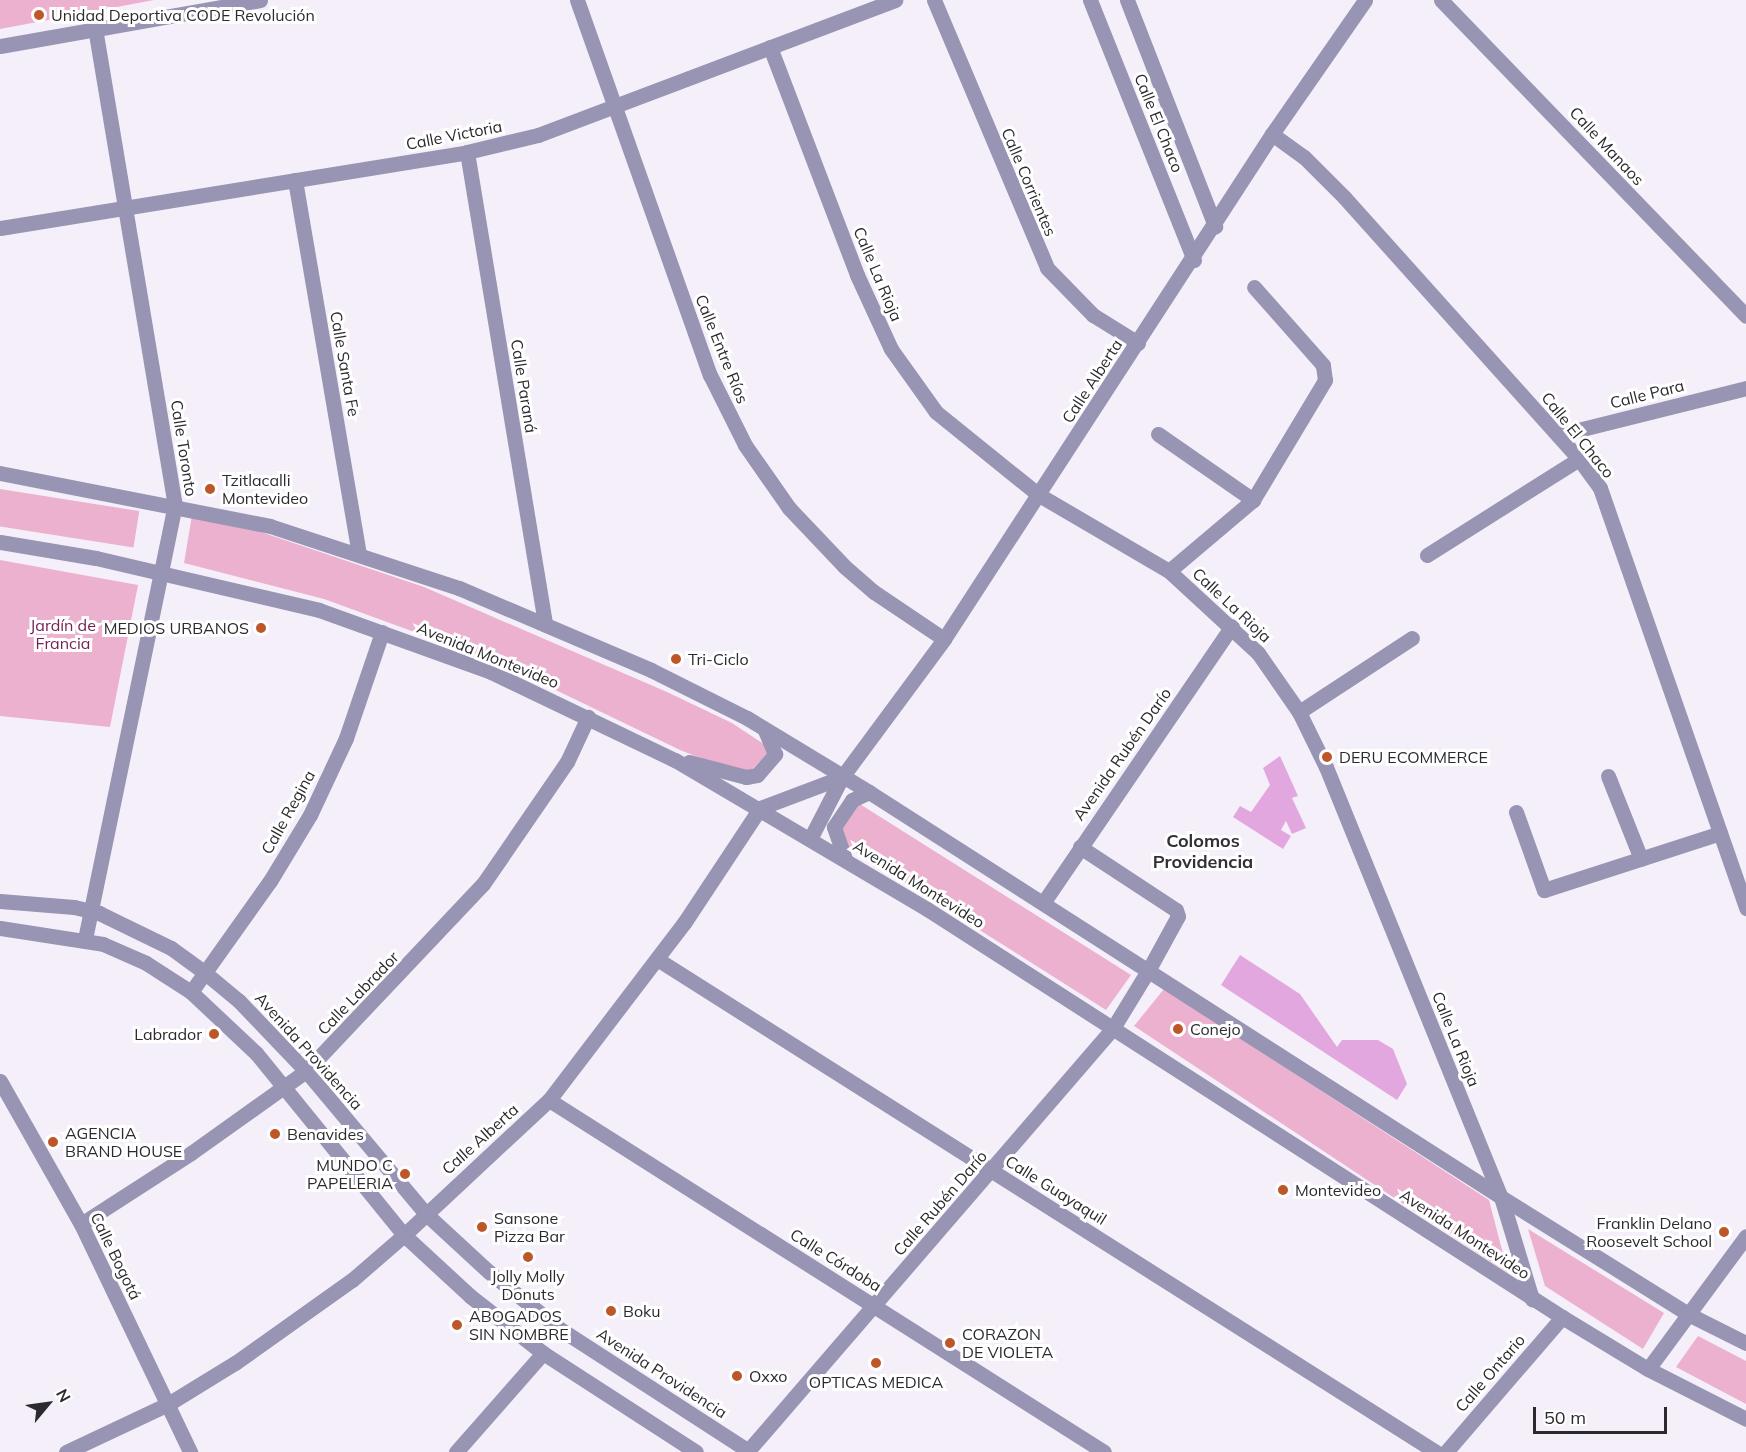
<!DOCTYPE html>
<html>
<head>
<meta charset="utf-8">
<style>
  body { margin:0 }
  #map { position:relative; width:1746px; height:1452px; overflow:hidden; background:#f5effa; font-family:Mulish,sans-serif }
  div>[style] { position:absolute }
  .green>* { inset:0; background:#ecb1cf; transform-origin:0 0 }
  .building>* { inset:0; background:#e2a7de }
  .minor>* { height:15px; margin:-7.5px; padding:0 7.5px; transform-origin:7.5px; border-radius:7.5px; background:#9894b3 }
  .dots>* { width:16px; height:16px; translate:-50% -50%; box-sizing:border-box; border:3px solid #fff; border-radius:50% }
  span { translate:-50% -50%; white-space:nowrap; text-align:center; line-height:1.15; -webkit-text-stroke:6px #fff; paint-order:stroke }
  .poi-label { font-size:16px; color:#2c2a2e }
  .left { translate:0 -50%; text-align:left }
  .right { translate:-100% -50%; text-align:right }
  .street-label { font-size:16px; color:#2c2a2e }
  .park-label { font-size:16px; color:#762154 }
  .neighbourhood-label { font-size:18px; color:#343038; font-weight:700 }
  .north { position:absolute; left:18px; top:1374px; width:60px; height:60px; -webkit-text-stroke:4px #fff; paint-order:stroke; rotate:61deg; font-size:16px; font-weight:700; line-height:24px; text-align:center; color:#2c2a2e }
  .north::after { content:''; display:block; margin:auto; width:21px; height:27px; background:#2c2a2e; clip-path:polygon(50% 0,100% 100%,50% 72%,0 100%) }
  .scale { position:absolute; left:1533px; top:1407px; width:134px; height:27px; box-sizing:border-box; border:3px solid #2c2a2e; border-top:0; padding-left:8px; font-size:18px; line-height:21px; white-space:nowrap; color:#2c2a2e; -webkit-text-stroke:4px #fff; paint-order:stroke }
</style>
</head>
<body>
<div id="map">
  <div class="green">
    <div style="clip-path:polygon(0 0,154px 0,0 29px)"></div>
    <div style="left:0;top:489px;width:141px;height:37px;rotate:9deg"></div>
    <div style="clip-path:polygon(192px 515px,255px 530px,424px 587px,667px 692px,732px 723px,771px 749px,746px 776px,680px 750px,502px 664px,324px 599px,184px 563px)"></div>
    <div style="clip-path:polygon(0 560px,138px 585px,110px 727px,0 716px)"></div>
    <div style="clip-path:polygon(855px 801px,1131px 975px,1106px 1010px,845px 845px,841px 832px)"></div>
    <div style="clip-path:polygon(1164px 989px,1489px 1200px,1508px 1273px,1134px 1026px)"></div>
    <div style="clip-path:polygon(1528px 1229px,1664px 1313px,1643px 1349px,1545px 1286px)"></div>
    <div style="clip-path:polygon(1698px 1336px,1746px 1361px,1746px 1404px,1676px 1367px)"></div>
  </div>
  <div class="building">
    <div style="clip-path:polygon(1280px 756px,1298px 796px,1292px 798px,1306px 828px,1292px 834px,1286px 821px,1281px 830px,1291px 836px,1283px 849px,1233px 817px,1240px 806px,1251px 812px,1270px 785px,1263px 768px)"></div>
    <div style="clip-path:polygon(1240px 955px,1300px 994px,1337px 1047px,1342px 1040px,1378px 1040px,1393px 1049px,1407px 1084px,1397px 1100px,1221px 985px)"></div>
  </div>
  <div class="minor">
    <div style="left:577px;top:0;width:398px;rotate:70.5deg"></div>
    <div style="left:710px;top:375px;width:78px;rotate:63.4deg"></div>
    <div style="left:745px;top:445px;width:77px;rotate:55.1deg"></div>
    <div style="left:789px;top:508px;width:81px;rotate:46.5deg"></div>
    <div style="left:845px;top:567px;width:38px;rotate:41deg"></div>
    <div style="left:874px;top:592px;width:84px;rotate:33.9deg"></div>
    <div style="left:934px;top:0;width:291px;rotate:67.1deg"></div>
    <div style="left:1047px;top:268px;width:66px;rotate:45.6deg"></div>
    <div style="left:1093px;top:315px;width:53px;rotate:31.9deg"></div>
    <div style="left:1090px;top:0;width:280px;rotate:68.2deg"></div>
    <div style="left:1127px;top:0;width:243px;rotate:68.7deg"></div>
    <div style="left:1441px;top:0;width:439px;rotate:46deg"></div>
    <div style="left:0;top:46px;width:264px;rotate:-10deg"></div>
    <div style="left:770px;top:47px;width:244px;rotate:69.1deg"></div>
    <div style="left:857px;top:275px;width:81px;rotate:65.3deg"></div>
    <div style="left:891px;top:349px;width:77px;rotate:54.5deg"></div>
    <div style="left:936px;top:412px;width:132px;rotate:38.9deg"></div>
    <div style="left:1039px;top:495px;width:151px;rotate:30.3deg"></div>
    <div style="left:1169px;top:571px;width:121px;rotate:42.7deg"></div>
    <div style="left:1258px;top:653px;width:72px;rotate:55.2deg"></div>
    <div style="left:1299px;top:712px;width:61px;rotate:63.9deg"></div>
    <div style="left:1326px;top:767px;width:464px;rotate:67.9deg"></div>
    <div style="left:1501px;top:1197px;width:107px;rotate:73.1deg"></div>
    <div style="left:1272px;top:134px;width:39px;rotate:36deg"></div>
    <div style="left:1304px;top:157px;width:57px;rotate:45deg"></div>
    <div style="left:1344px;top:197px;width:352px;rotate:48.1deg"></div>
    <div style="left:1579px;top:459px;width:36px;rotate:54deg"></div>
    <div style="left:1600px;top:488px;width:445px;rotate:70.8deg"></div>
    <div style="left:467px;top:152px;width:479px;rotate:80.6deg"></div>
    <div style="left:295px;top:180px;width:379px;rotate:80.3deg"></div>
    <div style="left:0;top:228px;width:473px;rotate:-9.2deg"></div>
    <div style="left:467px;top:152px;width:73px;rotate:-13.5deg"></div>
    <div style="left:538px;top:135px;width:382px;rotate:-20.7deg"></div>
    <div style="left:1158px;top:434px;width:116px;rotate:34.8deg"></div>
    <div style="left:1558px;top:435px;width:194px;rotate:-14deg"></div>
    <div style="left:0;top:473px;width:275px;rotate:11.1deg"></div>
    <div style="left:270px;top:526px;width:199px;rotate:18.2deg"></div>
    <div style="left:459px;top:588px;width:209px;rotate:23.1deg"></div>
    <div style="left:651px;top:670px;width:107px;rotate:26.6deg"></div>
    <div style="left:747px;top:718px;width:143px;rotate:31.2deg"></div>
    <div style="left:869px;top:792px;width:751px;rotate:32.65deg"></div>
    <div style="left:1501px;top:1197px;width:221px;rotate:32deg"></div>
    <div style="left:1688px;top:1314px;width:65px;rotate:26.6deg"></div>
    <div style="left:0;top:542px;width:97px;rotate:9.5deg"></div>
    <div style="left:96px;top:558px;width:229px;rotate:13.1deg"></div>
    <div style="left:319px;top:610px;width:183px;rotate:19.8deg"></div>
    <div style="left:491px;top:672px;width:204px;rotate:25.6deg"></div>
    <div style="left:675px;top:760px;width:293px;rotate:30.6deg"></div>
    <div style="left:927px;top:909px;width:755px;rotate:32.72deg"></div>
    <div style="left:1562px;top:1317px;width:100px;rotate:31.2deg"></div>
    <div style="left:1648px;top:1369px;width:110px;rotate:27deg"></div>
    <div style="left:1427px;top:555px;width:180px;rotate:-32.3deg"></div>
    <div style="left:1169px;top:571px;width:110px;rotate:-40.2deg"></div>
    <div style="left:1253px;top:500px;width:140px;rotate:-59deg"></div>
    <div style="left:1325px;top:380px;width:15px;rotate:-98deg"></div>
    <div style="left:1323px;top:365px;width:104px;rotate:-131.5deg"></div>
    <div style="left:1299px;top:712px;width:135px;rotate:-33.2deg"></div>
    <div style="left:689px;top:762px;width:59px;rotate:14.7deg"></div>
    <div style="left:746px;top:777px;width:11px;rotate:-10deg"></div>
    <div style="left:757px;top:775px;width:28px;rotate:-49deg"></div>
    <div style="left:775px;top:754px;width:26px;rotate:-113deg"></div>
    <div style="left:1608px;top:776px;width:89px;rotate:68.3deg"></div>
    <div style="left:1516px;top:812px;width:83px;rotate:70.3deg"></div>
    <div style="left:1544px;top:890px;width:185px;rotate:-17.9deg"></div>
    <div style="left:810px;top:839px;width:70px;rotate:-62.7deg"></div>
    <div style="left:842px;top:777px;width:172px;rotate:-53.5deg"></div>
    <div style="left:944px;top:639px;width:602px;rotate:-57deg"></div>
    <div style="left:1272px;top:134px;width:163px;rotate:-55.2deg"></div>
    <div style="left:845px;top:859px;width:34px;rotate:-109deg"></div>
    <div style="left:834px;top:827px;width:32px;rotate:-56deg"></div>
    <div style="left:852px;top:800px;width:19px;rotate:-25deg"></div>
    <div style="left:0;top:901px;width:74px;rotate:4.6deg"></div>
    <div style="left:74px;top:907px;width:26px;rotate:13deg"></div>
    <div style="left:99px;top:913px;width:80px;rotate:25.9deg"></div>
    <div style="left:171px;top:948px;width:41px;rotate:36deg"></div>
    <div style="left:204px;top:972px;width:45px;rotate:39.6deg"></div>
    <div style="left:239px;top:1001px;width:97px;rotate:46.3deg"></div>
    <div style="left:306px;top:1071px;width:185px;rotate:50deg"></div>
    <div style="left:425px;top:1213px;width:87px;rotate:42.7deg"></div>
    <div style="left:489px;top:1272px;width:91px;rotate:38.8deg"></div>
    <div style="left:560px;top:1329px;width:226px;rotate:32.9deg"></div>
    <div style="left:1043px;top:903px;width:335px;rotate:-55.7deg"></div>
    <div style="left:0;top:928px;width:104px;rotate:8.8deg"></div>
    <div style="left:103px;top:944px;width:47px;rotate:23.8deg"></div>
    <div style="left:146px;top:963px;width:54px;rotate:32.8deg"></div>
    <div style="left:191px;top:992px;width:89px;rotate:43.2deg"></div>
    <div style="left:256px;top:1053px;width:235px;rotate:50.9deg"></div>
    <div style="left:404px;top:1235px;width:90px;rotate:42.7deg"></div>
    <div style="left:470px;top:1296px;width:93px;rotate:38deg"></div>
    <div style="left:543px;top:1353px;width:182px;rotate:32.9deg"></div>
    <div style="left:85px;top:939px;width:442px;rotate:-78.3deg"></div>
    <div style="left:175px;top:506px;width:483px;rotate:-99.5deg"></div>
    <div style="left:657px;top:959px;width:922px;rotate:32.33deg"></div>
    <div style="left:191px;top:992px;width:136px;rotate:-54.6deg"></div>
    <div style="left:270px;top:881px;width:77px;rotate:-58.8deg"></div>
    <div style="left:310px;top:815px;width:85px;rotate:-64.9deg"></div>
    <div style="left:346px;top:738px;width:112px;rotate:-71.2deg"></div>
    <div style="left:0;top:1081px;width:164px;rotate:60.5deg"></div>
    <div style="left:81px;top:1224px;width:253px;rotate:64.4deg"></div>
    <div style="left:549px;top:1100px;width:657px;rotate:32.38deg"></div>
    <div style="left:81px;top:1224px;width:131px;rotate:-32.8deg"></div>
    <div style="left:191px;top:1153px;width:141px;rotate:-35.5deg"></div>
    <div style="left:306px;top:1071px;width:257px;rotate:-46.6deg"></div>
    <div style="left:483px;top:884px;width:148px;rotate:-55.5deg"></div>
    <div style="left:567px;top:762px;width:50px;rotate:-65deg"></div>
    <div style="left:1648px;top:1369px;width:165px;rotate:-53.6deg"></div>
    <div style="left:66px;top:1452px;width:113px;rotate:-25.2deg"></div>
    <div style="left:168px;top:1404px;width:79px;rotate:-31.5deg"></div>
    <div style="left:235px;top:1363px;width:143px;rotate:-35.4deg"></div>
    <div style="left:352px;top:1280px;width:69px;rotate:-40.9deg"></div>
    <div style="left:404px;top:1235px;width:198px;rotate:-43deg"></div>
    <div style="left:549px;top:1100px;width:223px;rotate:-52.7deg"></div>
    <div style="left:684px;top:923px;width:138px;rotate:-56.5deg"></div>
    <div style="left:760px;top:808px;width:88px;rotate:-20.7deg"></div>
    <div style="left:456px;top:1452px;width:132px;rotate:-48.7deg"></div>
    <div style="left:747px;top:1452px;width:560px;rotate:-49.2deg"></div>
    <div style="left:1113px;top:1028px;width:69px;rotate:-58.6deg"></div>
    <div style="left:1149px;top:969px;width:60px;rotate:-61.3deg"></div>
    <div style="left:1178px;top:916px;width:6px;rotate:-108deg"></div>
    <div style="left:1176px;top:910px;width:115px;rotate:-146.7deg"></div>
    <div style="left:1446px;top:1452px;width:178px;rotate:-49.3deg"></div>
  </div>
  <div class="dots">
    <div style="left:39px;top:15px;background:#bd5729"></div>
    <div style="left:210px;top:489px;background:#bd5729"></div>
    <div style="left:261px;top:628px;background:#bd5729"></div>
    <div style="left:676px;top:659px;background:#bd5729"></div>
    <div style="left:1327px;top:757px;background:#bd5729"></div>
    <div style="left:1178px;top:1029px;background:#bd5729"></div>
    <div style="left:214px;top:1034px;background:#bd5729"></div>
    <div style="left:275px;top:1134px;background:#bd5729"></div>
    <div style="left:53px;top:1142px;background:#bd5729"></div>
    <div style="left:405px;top:1174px;background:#bd5729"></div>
    <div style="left:1283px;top:1190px;background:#bd5729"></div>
    <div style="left:482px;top:1227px;background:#bd5729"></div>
    <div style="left:1724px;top:1232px;background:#bd5729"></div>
    <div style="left:528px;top:1257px;background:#bd5729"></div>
    <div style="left:611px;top:1311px;background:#bd5729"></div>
    <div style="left:457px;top:1325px;background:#bd5729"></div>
    <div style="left:950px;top:1343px;background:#bd5729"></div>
    <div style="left:876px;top:1363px;background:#bd5729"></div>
    <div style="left:737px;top:1376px;background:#bd5729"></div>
  </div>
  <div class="poi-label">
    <span class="left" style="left:51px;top:15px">Unidad Deportiva CODE Revolución</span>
    <span class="left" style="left:222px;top:489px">Tzitlacalli<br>Montevideo</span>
    <span class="right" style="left:249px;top:628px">MEDIOS URBANOS</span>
    <span class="left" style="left:688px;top:659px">Tri-Ciclo</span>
    <span class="left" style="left:1339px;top:757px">DERU ECOMMERCE</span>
    <span class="left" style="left:1190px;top:1029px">Conejo</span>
    <span class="right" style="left:202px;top:1034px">Labrador</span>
    <span class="left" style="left:65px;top:1142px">AGENCIA<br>BRAND HOUSE</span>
    <span class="left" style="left:287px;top:1134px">Benavides</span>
    <span class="right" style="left:393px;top:1174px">MUNDO C<br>PAPELERIA</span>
    <span class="left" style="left:1295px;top:1190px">Montevideo</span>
    <span class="left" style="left:494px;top:1227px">Sansone<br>Pizza Bar</span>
    <span class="right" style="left:1712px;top:1232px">Franklin Delano<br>Roosevelt School</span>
    <span style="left:528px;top:1285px">Jolly Molly<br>Donuts</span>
    <span class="left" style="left:623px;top:1311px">Boku</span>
    <span class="left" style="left:469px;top:1325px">ABOGADOS<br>SIN NOMBRE</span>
    <span class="left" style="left:962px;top:1343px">CORAZON<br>DE VIOLETA</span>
    <span class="left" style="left:749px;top:1376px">Oxxo</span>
    <span style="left:876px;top:1382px">OPTICAS MEDICA</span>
  </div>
  <div class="street-label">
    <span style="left:1159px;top:123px;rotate:68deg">Calle El Chaco</span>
    <span style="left:454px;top:135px;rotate:-11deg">Calle Victoria</span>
    <span style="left:1607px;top:146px;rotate:47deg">Calle Manaos</span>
    <span style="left:1029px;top:182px;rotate:67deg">Calle Corrientes</span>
    <span style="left:878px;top:274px;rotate:67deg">Calle La Rioja</span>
    <span style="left:722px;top:349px;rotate:68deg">Calle Entre Ríos</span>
    <span style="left:345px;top:364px;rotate:80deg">Calle Santa Fe</span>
    <span style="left:1092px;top:381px;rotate:-57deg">Calle Alberta</span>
    <span style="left:524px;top:386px;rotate:81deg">Calle Paraná</span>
    <span style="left:1647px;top:394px;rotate:-14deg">Calle Para</span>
    <span style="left:1578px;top:435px;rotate:51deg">Calle El Chaco</span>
    <span style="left:184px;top:448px;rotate:81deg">Calle Toronto</span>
    <span style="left:1232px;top:605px;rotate:43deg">Calle La Rioja</span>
    <span style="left:488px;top:655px;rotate:22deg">Avenida Montevideo</span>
    <span style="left:1122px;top:754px;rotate:-55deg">Avenida Rubén Darío</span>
    <span style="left:288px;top:812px;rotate:-61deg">Calle Regina</span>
    <span style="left:919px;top:884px;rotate:32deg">Avenida Montevideo</span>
    <span style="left:358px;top:993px;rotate:-46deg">Calle Labrador</span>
    <span style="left:1456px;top:1039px;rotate:68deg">Calle La Rioja</span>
    <span style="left:309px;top:1051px;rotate:48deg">Avenida Providencia</span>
    <span style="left:480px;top:1139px;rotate:-42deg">Calle Alberta</span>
    <span style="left:1056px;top:1190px;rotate:32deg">Calle Guayaquil</span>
    <span style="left:940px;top:1203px;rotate:-49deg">Calle Rubén Darío</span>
    <span style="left:1465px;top:1234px;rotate:33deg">Avenida Montevideo</span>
    <span style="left:116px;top:1256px;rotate:64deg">Calle Bogotá</span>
    <span style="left:836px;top:1260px;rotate:32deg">Calle Córdoba</span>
    <span style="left:662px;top:1373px;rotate:33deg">Avenida Providencia</span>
    <span style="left:1490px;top:1373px;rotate:-49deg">Calle Ontario</span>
  </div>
  <div class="park-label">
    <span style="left:63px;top:634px">Jardín de<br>Francia</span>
  </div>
  <div class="neighbourhood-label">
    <span style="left:1203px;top:852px">Colomos<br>Providencia</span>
  </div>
  <div class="north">N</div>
  <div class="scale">50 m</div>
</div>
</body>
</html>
